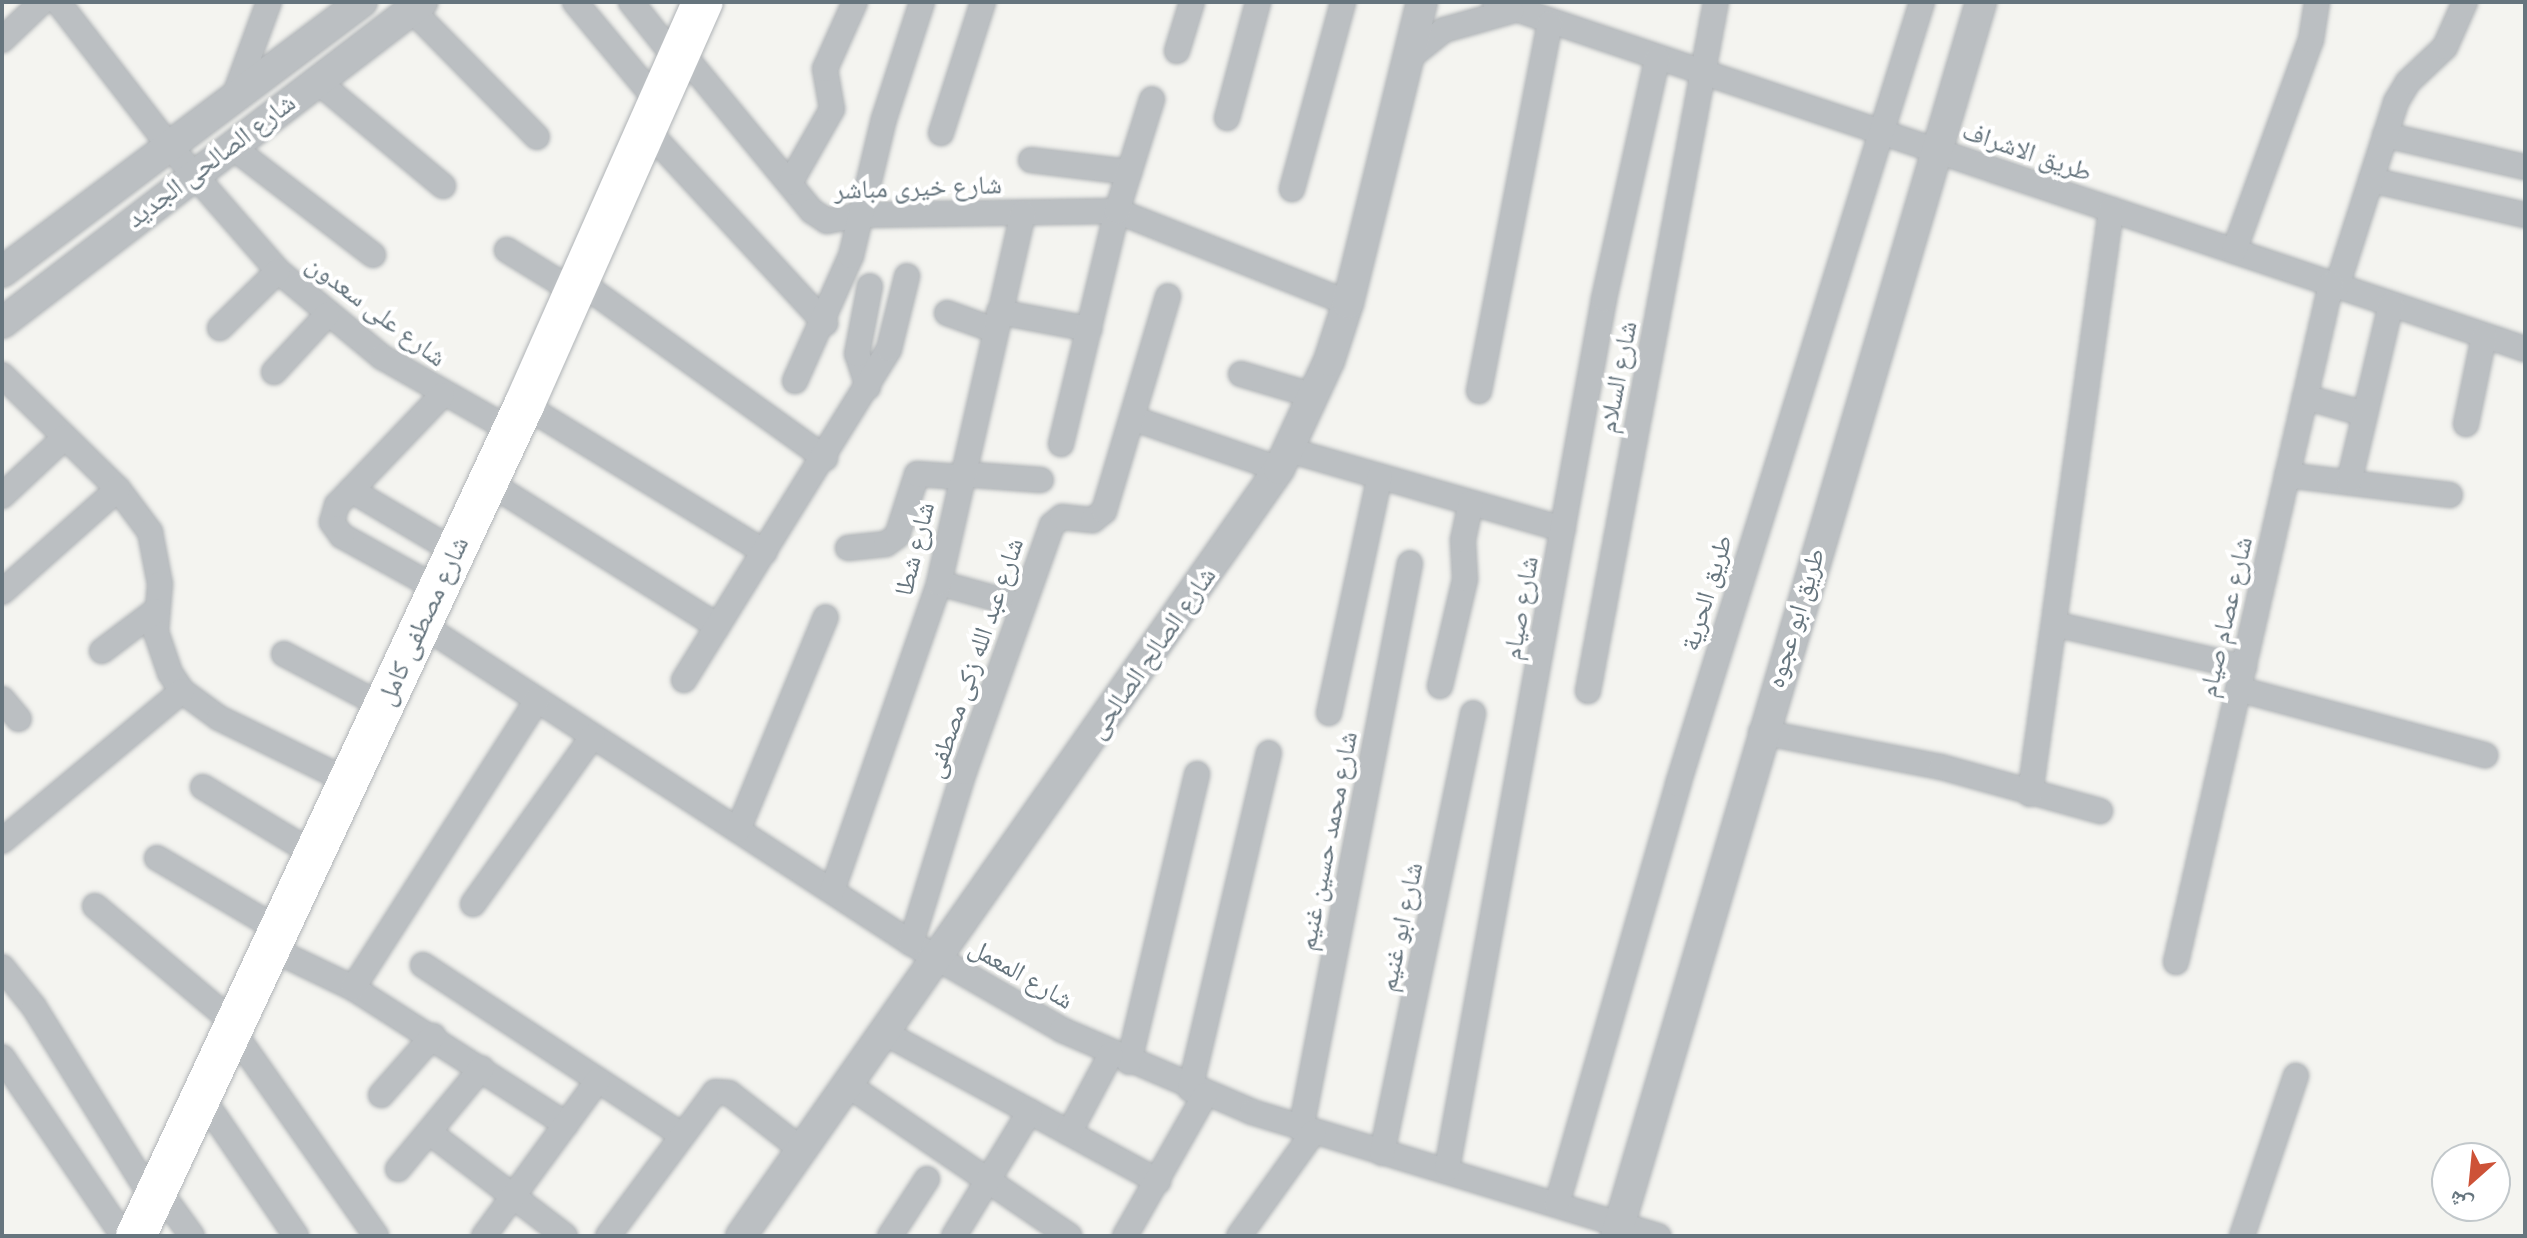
<!DOCTYPE html>
<html>
<head>
<meta charset="utf-8">
<style>
  body { margin:0 }
  #map { position:relative; width:2527px; height:1238px; overflow:hidden; background:#f4f4f0; font-family:Karla,"Noto Naskh Arabic",sans-serif }
  div>[style] { position:absolute }
  .roads { filter:drop-shadow(0 0 2px #afb3b6) drop-shadow(0 0 2px #afb3b6) }
  .minor>* { height:24px; margin:-12px; padding:0 12px; transform-origin:12px; border-radius:12px; background:#bbbfc2 }
  .tertiary>* { height:30px; margin:-15px; padding:0 15px; transform-origin:15px; border-radius:15px; background:#bbbfc2 }
  .primary>* { height:40px; margin:-20px; padding:0 20px; transform-origin:20px; border-radius:20px; background:#fff }
  span { translate:-50% -50%; white-space:nowrap; text-align:center; line-height:1.15; -webkit-text-stroke:8px #fff; paint-order:stroke }
  .street-label { font-size:26px; color:#66757e }
  .frame { position:absolute; inset:0; border:4px solid #66757e; pointer-events:none }
  .north { position:absolute; left:2431px; top:1142px; width:80px; height:80px; box-sizing:border-box; background:#fff; border:2px solid #c2c8cb; border-radius:50%; rotate:207deg; font-size:22px; font-weight:700; line-height:32px; text-align:center; color:#66757e }
  .north::after { content:''; display:block; margin:auto; width:28px; height:36px; background:#cd5237; clip-path:polygon(50% 0,100% 100%,50% 72%,0 100%) }
</style>
</head>
<body>
<div id="map">
  <div class="roads">
    <div class="minor">
      <div style="left:58px;top:2px;width:183px;rotate:52.3deg"></div>
      <div style="left:170px;top:147px;width:164px;rotate:48.9deg"></div>
      <div style="left:278px;top:271px;width:135px;rotate:39.6deg"></div>
      <div style="left:382px;top:357px;width:150px;rotate:29.6deg"></div>
      <div style="left:575px;top:2px;width:131px;rotate:50.3deg"></div>
      <div style="left:631px;top:2px;width:75px;rotate:51.5deg"></div>
      <div style="left:1495px;top:2px;width:1087px;rotate:18.62deg"></div>
      <div style="left:412px;top:10px;width:178px;rotate:45.5deg"></div>
      <div style="left:2px;top:40px;width:55px;rotate:-43.5deg"></div>
      <div style="left:1177px;top:51px;width:51px;rotate:-73deg"></div>
      <div style="left:682px;top:53px;width:205px;rotate:50.6deg"></div>
      <div style="left:812px;top:211px;width:18px;rotate:34deg"></div>
      <div style="left:827px;top:221px;width:35px;rotate:-10deg"></div>
      <div style="left:861px;top:215px;width:256px;rotate:-0.9deg"></div>
      <div style="left:1117px;top:211px;width:249px;rotate:21.7deg"></div>
      <div style="left:1409px;top:58px;width:45px;rotate:-38.7deg"></div>
      <div style="left:1444px;top:30px;width:70px;rotate:-15.8deg"></div>
      <div style="left:317px;top:81px;width:164px;rotate:39.8deg"></div>
      <div style="left:234px;top:97px;width:101px;rotate:-69.8deg"></div>
      <div style="left:1227px;top:118px;width:120px;rotate:-75deg"></div>
      <div style="left:647px;top:130px;width:263px;rotate:47.3deg"></div>
      <div style="left:941px;top:133px;width:138px;rotate:-72.2deg"></div>
      <div style="left:2385px;top:135px;width:144px;rotate:12.9deg"></div>
      <div style="left:231px;top:146px;width:179px;rotate:37.5deg"></div>
      <div style="left:1031px;top:160px;width:99px;rotate:7deg"></div>
      <div style="left:2371px;top:180px;width:158px;rotate:12.8deg"></div>
      <div style="left:790px;top:183px;width:85px;rotate:-60.4deg"></div>
      <div style="left:832px;top:109px;width:41px;rotate:-99.9deg"></div>
      <div style="left:825px;top:69px;width:73px;rotate:-65.9deg"></div>
      <div style="left:1292px;top:189px;width:194px;rotate:-74.7deg"></div>
      <div style="left:507px;top:250px;width:80px;rotate:31.7deg"></div>
      <div style="left:2234px;top:251px;width:225px;rotate:-70deg"></div>
      <div style="left:2311px;top:40px;width:38px;rotate:-81deg"></div>
      <div style="left:580px;top:282px;width:302px;rotate:35.7deg"></div>
      <div style="left:2337px;top:286px;width:193px;rotate:-72.2deg"></div>
      <div style="left:2396px;top:102px;width:23px;rotate:-59deg"></div>
      <div style="left:2408px;top:82px;width:51px;rotate:-43.4deg"></div>
      <div style="left:2445px;top:47px;width:49px;rotate:-66deg"></div>
      <div style="left:999px;top:312px;width:92px;rotate:10.7deg"></div>
      <div style="left:947px;top:313px;width:50px;rotate:19.9deg"></div>
      <div style="left:220px;top:328px;width:81px;rotate:-44.5deg"></div>
      <div style="left:274px;top:372px;width:78px;rotate:-47.1deg"></div>
      <div style="left:1241px;top:374px;width:77px;rotate:16.6deg"></div>
      <div style="left:2px;top:375px;width:163px;rotate:44.5deg"></div>
      <div style="left:118px;top:489px;width:54px;rotate:53.3deg"></div>
      <div style="left:150px;top:532px;width:53px;rotate:79.1deg"></div>
      <div style="left:160px;top:584px;width:48px;rotate:94.8deg"></div>
      <div style="left:156px;top:632px;width:43px;rotate:71.1deg"></div>
      <div style="left:170px;top:673px;width:22px;rotate:56deg"></div>
      <div style="left:182px;top:691px;width:46px;rotate:36.1deg"></div>
      <div style="left:219px;top:718px;width:144px;rotate:26deg"></div>
      <div style="left:795px;top:381px;width:137px;rotate:-65.9deg"></div>
      <div style="left:851px;top:256px;width:141px;rotate:-76.5deg"></div>
      <div style="left:884px;top:119px;width:123px;rotate:-72deg"></div>
      <div style="left:868px;top:387px;width:35px;rotate:-108deg"></div>
      <div style="left:857px;top:354px;width:69px;rotate:-79.2deg"></div>
      <div style="left:1479px;top:391px;width:374px;rotate:-79.1deg"></div>
      <div style="left:2305px;top:397px;width:62px;rotate:15.8deg"></div>
      <div style="left:524px;top:405px;width:282px;rotate:31.4deg"></div>
      <div style="left:1132px;top:418px;width:156px;rotate:19.1deg"></div>
      <div style="left:2466px;top:424px;width:90px;rotate:-78.4deg"></div>
      <div style="left:1061px;top:444px;width:240px;rotate:-76.5deg"></div>
      <div style="left:1117px;top:211px;width:117px;rotate:-72.6deg"></div>
      <div style="left:1289px;top:450px;width:285px;rotate:16.1deg"></div>
      <div style="left:961px;top:474px;width:80px;rotate:4.3deg"></div>
      <div style="left:2287px;top:475px;width:164px;rotate:7deg"></div>
      <div style="left:488px;top:482px;width:271px;rotate:32.1deg"></div>
      <div style="left:2349px;top:482px;width:182px;rotate:-76.7deg"></div>
      <div style="left:351px;top:490px;width:122px;rotate:30.6deg"></div>
      <div style="left:2px;top:496px;width:86px;rotate:-43.1deg"></div>
      <div style="left:848px;top:548px;width:38px;rotate:-6deg"></div>
      <div style="left:886px;top:544px;width:14px;rotate:-36deg"></div>
      <div style="left:897px;top:536px;width:65px;rotate:-72.1deg"></div>
      <div style="left:917px;top:474px;width:43px;rotate:4deg"></div>
      <div style="left:939px;top:583px;width:87px;rotate:15.3deg"></div>
      <div style="left:438px;top:589px;width:110px;rotate:-151.1deg"></div>
      <div style="left:342px;top:536px;width:17px;rotate:-126deg"></div>
      <div style="left:332px;top:522px;width:18px;rotate:-74deg"></div>
      <div style="left:337px;top:505px;width:152px;rotate:-46.3deg"></div>
      <div style="left:2px;top:592px;width:155px;rotate:-41.6deg"></div>
      <div style="left:421px;top:624px;width:585px;rotate:33.06deg"></div>
      <div style="left:911px;top:943px;width:174px;rotate:29.9deg"></div>
      <div style="left:1062px;top:1030px;width:207px;rotate:23.3deg"></div>
      <div style="left:1252px;top:1112px;width:425px;rotate:17deg"></div>
      <div style="left:2054px;top:624px;width:195px;rotate:12.8deg"></div>
      <div style="left:102px;top:651px;width:66px;rotate:-37deg"></div>
      <div style="left:284px;top:654px;width:112px;rotate:27.7deg"></div>
      <div style="left:684px;top:680px;width:389px;rotate:-58.2deg"></div>
      <div style="left:889px;top:349px;width:75px;rotate:-76.1deg"></div>
      <div style="left:1440px;top:686px;width:110px;rotate:-76.8deg"></div>
      <div style="left:1465px;top:579px;width:39px;rotate:-93deg"></div>
      <div style="left:1463px;top:540px;width:38px;rotate:-78deg"></div>
      <div style="left:2238px;top:689px;width:256px;rotate:15deg"></div>
      <div style="left:1588px;top:691px;width:701px;rotate:-79.48deg"></div>
      <div style="left:2px;top:699px;width:26px;rotate:50deg"></div>
      <div style="left:1329px;top:713px;width:242px;rotate:-77.9deg"></div>
      <div style="left:1761px;top:732px;width:183px;rotate:11deg"></div>
      <div style="left:1941px;top:767px;width:165px;rotate:15.5deg"></div>
      <div style="left:203px;top:787px;width:130px;rotate:31.1deg"></div>
      <div style="left:2030px;top:794px;width:590px;rotate:-82.1deg"></div>
      <div style="left:738px;top:830px;width:230px;rotate:-67.6deg"></div>
      <div style="left:2px;top:841px;width:234px;rotate:-39.8deg"></div>
      <div style="left:157px;top:858px;width:142px;rotate:30.5deg"></div>
      <div style="left:832px;top:891px;width:326px;rotate:-70.8deg"></div>
      <div style="left:939px;top:583px;width:379px;rotate:-77.2deg"></div>
      <div style="left:473px;top:904px;width:206px;rotate:-54.5deg"></div>
      <div style="left:95px;top:906px;width:183px;rotate:40.1deg"></div>
      <div style="left:911px;top:943px;width:179px;rotate:-72.8deg"></div>
      <div style="left:964px;top:772px;width:262px;rotate:-70.4deg"></div>
      <div style="left:1052px;top:525px;width:13px;rotate:-39deg"></div>
      <div style="left:1062px;top:517px;width:31px;rotate:6deg"></div>
      <div style="left:1093px;top:520px;width:14px;rotate:-39deg"></div>
      <div style="left:1104px;top:511px;width:224px;rotate:-73.4deg"></div>
      <div style="left:270px;top:948px;width:92px;rotate:25.7deg"></div>
      <div style="left:353px;top:988px;width:253px;rotate:32.6deg"></div>
      <div style="left:2176px;top:962px;width:695px;rotate:-77.12deg"></div>
      <div style="left:423px;top:965px;width:310px;rotate:33.3deg"></div>
      <div style="left:2px;top:967px;width:51px;rotate:51.3deg"></div>
      <div style="left:34px;top:1007px;width:226px;rotate:58.2deg"></div>
      <div style="left:353px;top:988px;width:342px;rotate:-57.4deg"></div>
      <div style="left:232px;top:1030px;width:251px;rotate:55deg"></div>
      <div style="left:885px;top:1033px;width:311px;rotate:28.5deg"></div>
      <div style="left:2px;top:1057px;width:216px;rotate:55.9deg"></div>
      <div style="left:1129px;top:1062px;width:296px;rotate:-76.7deg"></div>
      <div style="left:848px;top:1085px;width:268px;rotate:34.3deg"></div>
      <div style="left:1190px;top:1089px;width:345px;rotate:-76.8deg"></div>
      <div style="left:381px;top:1095px;width:79px;rotate:-48.6deg"></div>
      <div style="left:201px;top:1096px;width:169px;rotate:55.8deg"></div>
      <div style="left:1301px;top:1129px;width:576px;rotate:-79.1deg"></div>
      <div style="left:429px;top:1132px;width:171px;rotate:37.4deg"></div>
      <div style="left:1069px;top:1133px;width:89px;rotate:-62deg"></div>
      <div style="left:1382px;top:1153px;width:449px;rotate:-78.3deg"></div>
      <div style="left:398px;top:1169px;width:131px;rotate:-50.3deg"></div>
      <div style="left:1447px;top:1169px;width:884px;rotate:-79.77deg"></div>
      <div style="left:1604px;top:299px;width:246px;rotate:-77.5deg"></div>
      <div style="left:158px;top:1189px;width:58px;rotate:54.1deg"></div>
      <div style="left:1557px;top:1204px;width:437px;rotate:-73.9deg"></div>
      <div style="left:1678px;top:784px;width:819px;rotate:-72.67deg"></div>
      <div style="left:484px;top:1236px;width:193px;rotate:-53.8deg"></div>
      <div style="left:608px;top:1236px;width:179px;rotate:-53.4deg"></div>
      <div style="left:715px;top:1092px;width:14px;rotate:4deg"></div>
      <div style="left:729px;top:1093px;width:93px;rotate:38deg"></div>
      <div style="left:890px;top:1236px;width:68px;rotate:-57deg"></div>
      <div style="left:954px;top:1236px;width:146px;rotate:-58.7deg"></div>
      <div style="left:1125px;top:1236px;width:162px;rotate:-60.4deg"></div>
      <div style="left:1239px;top:1236px;width:127px;rotate:-54.3deg"></div>
      <div style="left:2242px;top:1236px;width:169px;rotate:-71.4deg"></div>
    </div>
    <div class="tertiary">
      <div style="left:2px;top:272px;width:450px;rotate:-36.9deg"></div>
      <div style="left:2px;top:323px;width:529px;rotate:-37.39deg"></div>
      <div style="left:741px;top:1236px;width:937px;rotate:-54.95deg"></div>
      <div style="left:1279px;top:469px;width:119px;rotate:-65.2deg"></div>
      <div style="left:1329px;top:361px;width:61px;rotate:-71.9deg"></div>
      <div style="left:1348px;top:303px;width:310px;rotate:-76.2deg"></div>
      <div style="left:1616px;top:1236px;width:1287px;rotate:-73.52deg"></div>
    </div>
    <div class="primary">
      <div style="left:136px;top:1236px;width:917px;rotate:-64.97deg"></div>
      <div style="left:524px;top:405px;width:441px;rotate:-66.1deg"></div>
    </div>
  </div>
  <div class="street-label">
    <span style="left:2027px;top:152px;rotate:19deg">طريق الاشراف</span>
    <span style="left:211px;top:161px;rotate:-37deg">شارع الصالحى الجديد</span>
    <span style="left:918px;top:188px;rotate:-2deg">شارع خيرى مباشر</span>
    <span style="left:376px;top:311px;rotate:37deg">شارع على سعدون</span>
    <span style="left:1618px;top:377px;rotate:-79deg">شارع السلام</span>
    <span style="left:915px;top:549px;rotate:-76deg">شارع شطا</span>
    <span style="left:1707px;top:593px;rotate:-73deg">طريق الحرية</span>
    <span style="left:1521px;top:608px;rotate:-80deg">شارع صيام</span>
    <span style="left:2226px;top:617px;rotate:-77deg">شارع عصام صيام</span>
    <span style="left:1796px;top:618px;rotate:-73deg">طريق ابو عجوه</span>
    <span style="left:423px;top:621px;rotate:-65deg">شارع مصطفى كامل</span>
    <span style="left:1152px;top:653px;rotate:-55deg">شارع الصالح الصالحى</span>
    <span style="left:975px;top:658px;rotate:-71deg">شارع عبد الله زكى مصطفى</span>
    <span style="left:1328px;top:841px;rotate:-79deg">شارع محمد حسين غنيم</span>
    <span style="left:1401px;top:927px;rotate:-78deg">شارع ابو غنيم</span>
    <span style="left:1021px;top:974px;rotate:30deg">شارع المعمل</span>
  </div>
  <div class="frame"></div>
  <div class="north">ش</div>
</div>
</body>
</html>
